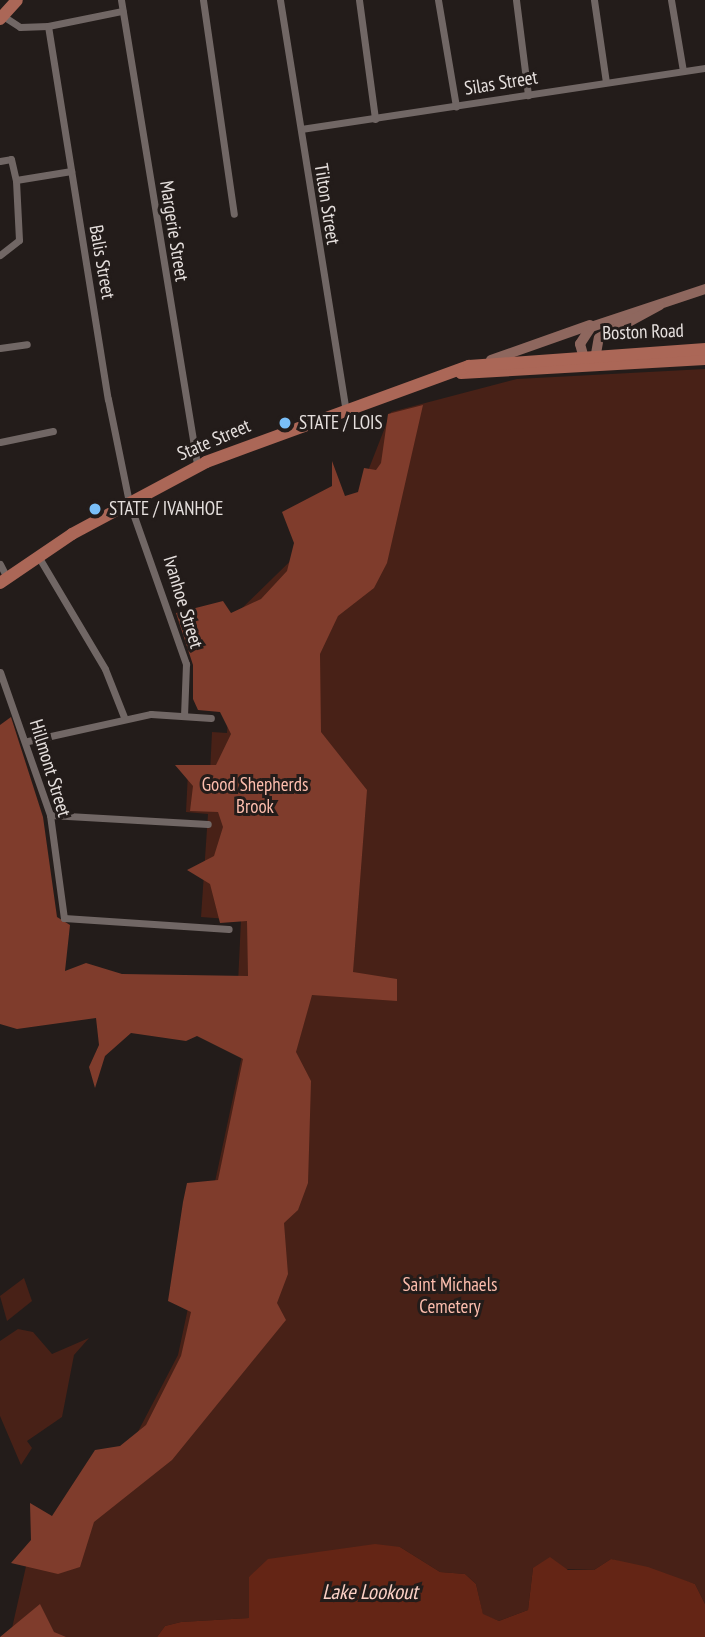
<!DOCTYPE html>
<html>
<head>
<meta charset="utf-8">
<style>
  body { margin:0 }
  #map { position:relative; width:705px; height:1637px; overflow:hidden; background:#231c1a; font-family:"PT Sans Narrow",sans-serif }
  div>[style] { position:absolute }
  .green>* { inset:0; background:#482117 }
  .forest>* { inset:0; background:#7f3c2c }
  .water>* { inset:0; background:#642515 }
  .street>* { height:7px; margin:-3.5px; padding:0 3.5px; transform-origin:3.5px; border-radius:3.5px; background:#716765 }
  .secondary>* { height:10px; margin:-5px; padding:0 5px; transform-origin:5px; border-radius:5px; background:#8e675e }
  .primary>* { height:12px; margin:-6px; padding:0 6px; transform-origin:6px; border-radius:6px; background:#ab6757 }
  .dots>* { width:19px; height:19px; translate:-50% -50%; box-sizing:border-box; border:4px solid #231c1a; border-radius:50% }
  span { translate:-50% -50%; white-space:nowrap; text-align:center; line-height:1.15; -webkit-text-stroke:6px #231c1a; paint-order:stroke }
  .street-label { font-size:19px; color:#e6e0de }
  .poi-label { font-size:19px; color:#e6e0de }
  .left { translate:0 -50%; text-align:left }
  .park-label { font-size:19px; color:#fcbdad }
  .water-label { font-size:21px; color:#fbd0c5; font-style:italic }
</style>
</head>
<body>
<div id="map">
  <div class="green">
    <div style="clip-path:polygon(705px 369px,705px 1604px,695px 1584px,611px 1559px,594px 1570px,533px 1568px,528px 1610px,499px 1621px,483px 1615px,476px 1584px,465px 1574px,440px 1572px,400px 1547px,249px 1577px,249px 1618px,181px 1622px,165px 1626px,157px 1637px,10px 1637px,29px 1553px,84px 1535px,178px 1355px,257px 985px,238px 983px,241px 920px,201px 917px,208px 814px,186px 812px,188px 772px,210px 773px,212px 732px,227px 733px,236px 614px,359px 494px,391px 412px,517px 379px)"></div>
    <div style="clip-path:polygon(24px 1278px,32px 1301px,7px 1321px,0 1296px)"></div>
    <div style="clip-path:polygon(18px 1329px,33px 1332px,52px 1354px,89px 1338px,74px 1355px,62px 1417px,27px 1441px,32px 1448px,21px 1465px,0 1416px,0 1341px)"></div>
  </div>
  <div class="forest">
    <div style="clip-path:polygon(423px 405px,387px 563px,374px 588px,338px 616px,320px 654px,321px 732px,367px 790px,353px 972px,397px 979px,397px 1001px,312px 995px,296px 1052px,311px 1081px,309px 1150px,308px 1183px,298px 1210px,284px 1223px,288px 1274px,277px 1303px,286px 1320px,172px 1460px,94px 1522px,80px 1567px,58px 1574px,11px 1563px,31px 1540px,30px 1503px,52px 1516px,95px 1450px,120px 1446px,146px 1425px,181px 1356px,191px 1312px,168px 1301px,183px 1202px,187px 1183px,218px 1180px,243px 1059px,197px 1036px,186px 1041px,131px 1033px,105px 1056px,95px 1088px,89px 1067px,99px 1045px,96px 1018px,17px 1029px,0 1024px,0 725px,11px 717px,43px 817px,57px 917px,70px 925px,65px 971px,86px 963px,122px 974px,248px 976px,247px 921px,220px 923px,210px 884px,187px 870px,214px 856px,223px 827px,218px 812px,190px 811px,193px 786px,175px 765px,216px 765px,231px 734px,220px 712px,198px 710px,193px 699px,193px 665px,176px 613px,223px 601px,231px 613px,261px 599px,287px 571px,294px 543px,282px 512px,332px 486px,332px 461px,345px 496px,358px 492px,364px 468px,376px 470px,381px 463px,388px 414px)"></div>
    <div style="clip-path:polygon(40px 1604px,54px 1632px,66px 1637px,0 1637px)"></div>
  </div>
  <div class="water">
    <div style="clip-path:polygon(375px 1544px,400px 1547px,440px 1572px,465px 1574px,476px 1584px,483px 1614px,499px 1621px,528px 1610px,533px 1568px,550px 1557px,568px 1570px,594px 1570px,611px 1559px,648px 1567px,695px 1584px,705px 1604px,705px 1637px,157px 1637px,165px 1626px,181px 1622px,249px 1618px,249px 1577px,268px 1559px)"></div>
  </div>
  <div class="street">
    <div style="left:121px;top:0;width:472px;rotate:80.7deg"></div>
    <div style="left:203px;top:0;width:216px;rotate:81.8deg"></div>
    <div style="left:280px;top:0;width:417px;rotate:80.9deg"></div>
    <div style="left:359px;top:0;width:120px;rotate:82.3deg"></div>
    <div style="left:438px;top:0;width:108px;rotate:80.4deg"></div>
    <div style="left:516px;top:0;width:96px;rotate:82.8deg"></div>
    <div style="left:594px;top:0;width:83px;rotate:81.7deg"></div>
    <div style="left:671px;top:0;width:72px;rotate:80.4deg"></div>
    <div style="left:3px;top:16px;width:20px;rotate:33deg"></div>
    <div style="left:20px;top:27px;width:28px;rotate:-2deg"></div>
    <div style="left:48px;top:26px;width:76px;rotate:-11.5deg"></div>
    <div style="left:48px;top:26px;width:378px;rotate:80.9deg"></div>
    <div style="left:108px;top:399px;width:105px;rotate:78.5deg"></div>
    <div style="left:129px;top:502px;width:172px;rotate:70.6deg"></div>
    <div style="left:186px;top:664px;width:52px;rotate:92.2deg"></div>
    <div style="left:301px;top:129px;width:409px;rotate:-8.6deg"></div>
    <div style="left:0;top:161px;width:11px;rotate:-10deg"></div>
    <div style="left:11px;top:159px;width:22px;rotate:77deg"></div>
    <div style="left:0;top:255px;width:24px;rotate:-38deg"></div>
    <div style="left:19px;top:240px;width:60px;rotate:-92.9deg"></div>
    <div style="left:16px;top:180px;width:56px;rotate:-9.3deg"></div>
    <div style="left:0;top:348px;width:27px;rotate:-8deg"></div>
    <div style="left:0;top:442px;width:54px;rotate:-11.7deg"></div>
    <div style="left:38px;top:556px;width:131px;rotate:59.3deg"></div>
    <div style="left:105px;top:669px;width:52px;rotate:68.4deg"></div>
    <div style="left:0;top:564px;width:16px;rotate:63deg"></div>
    <div style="left:0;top:672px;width:151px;rotate:70.7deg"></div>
    <div style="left:50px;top:815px;width:104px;rotate:82.3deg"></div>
    <div style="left:64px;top:918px;width:165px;rotate:3.8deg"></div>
    <div style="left:28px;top:741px;width:126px;rotate:-12.4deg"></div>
    <div style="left:151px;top:714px;width:60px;rotate:3.8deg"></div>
    <div style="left:50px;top:815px;width:158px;rotate:3.3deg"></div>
  </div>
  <div class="secondary">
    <div style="left:491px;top:360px;width:105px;rotate:-19.5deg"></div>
    <div style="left:586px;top:365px;width:22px;rotate:-106deg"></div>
    <div style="left:580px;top:344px;width:20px;rotate:-57deg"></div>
    <div style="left:591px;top:327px;width:120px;rotate:-18.4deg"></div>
    <div style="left:594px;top:365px;width:27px;rotate:-80deg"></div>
    <div style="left:599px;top:338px;width:69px;rotate:-28.4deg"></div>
  </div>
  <div class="primary">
    <div style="left:0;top:19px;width:25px;rotate:-48deg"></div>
    <div style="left:461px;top:373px;width:244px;rotate:-3.3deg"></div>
    <div style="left:0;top:583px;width:87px;rotate:-34.2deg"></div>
    <div style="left:72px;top:534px;width:152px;rotate:-28.2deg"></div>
    <div style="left:206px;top:462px;width:280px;rotate:-20.1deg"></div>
    <div style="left:469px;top:366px;width:237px;rotate:-4.1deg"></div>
  </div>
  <div class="dots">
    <div style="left:285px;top:423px;background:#7abff8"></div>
    <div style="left:95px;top:509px;background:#7abff8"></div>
  </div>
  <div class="street-label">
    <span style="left:501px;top:83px;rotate:-9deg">Silas Street</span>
    <span style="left:327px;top:204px;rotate:81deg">Tilton Street</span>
    <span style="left:174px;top:231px;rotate:81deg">Margerie Street</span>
    <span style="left:102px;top:262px;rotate:80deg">Balis Street</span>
    <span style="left:643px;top:332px;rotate:-2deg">Boston Road</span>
    <span style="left:214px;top:440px;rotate:-23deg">State Street</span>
    <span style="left:183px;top:602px;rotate:73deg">Ivanhoe Street</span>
    <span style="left:50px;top:768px;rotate:73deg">Hillmont Street</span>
  </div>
  <div class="poi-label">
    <span class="left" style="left:299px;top:423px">STATE / LOIS</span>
    <span class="left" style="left:109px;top:509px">STATE / IVANHOE</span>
  </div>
  <div class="park-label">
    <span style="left:255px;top:796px">Good Shepherds<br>Brook</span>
    <span style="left:450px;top:1296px">Saint Michaels<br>Cemetery</span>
  </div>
  <div class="water-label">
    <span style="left:370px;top:1592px">Lake Lookout</span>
  </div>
</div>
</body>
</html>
